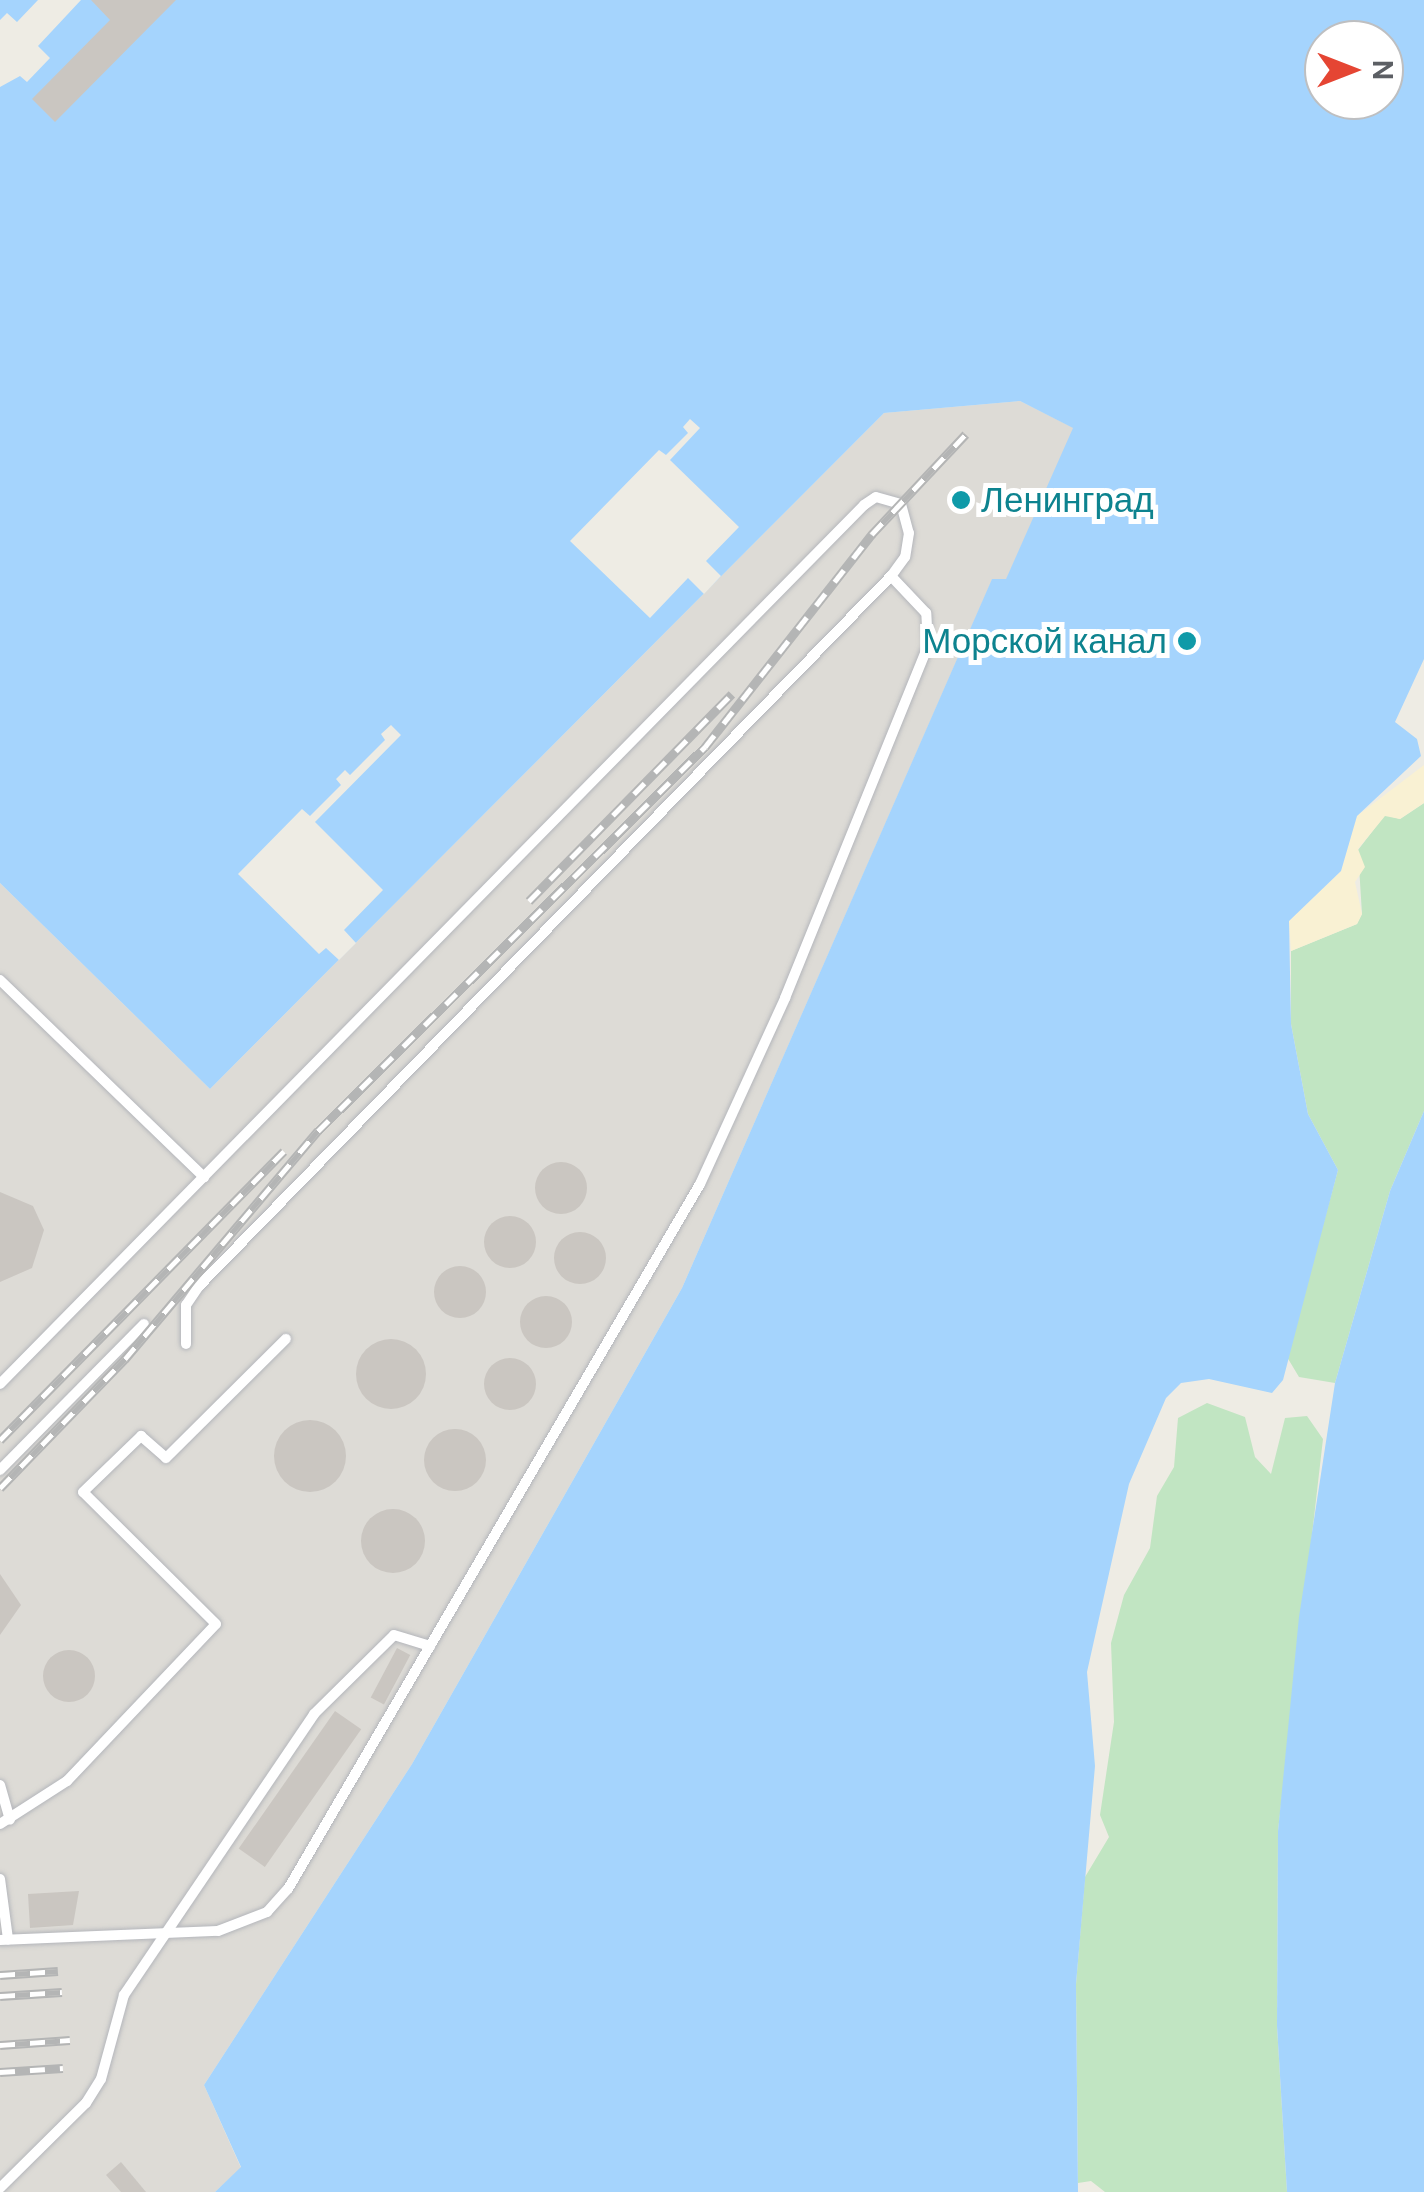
<!DOCTYPE html>
<html>
<head>
<meta charset="utf-8">
<style>
  body { margin:0 }
  #map { position:relative; width:1424px; height:2192px; overflow:hidden; background:#eeece4; font-family:"DM Sans",sans-serif }
  div>[style] { position:absolute }
  .industrial>* { inset:0; background:#dddbd6 }
  .green>* { inset:0; background:#c1e5c2 }
  .sand>* { inset:0; background:#f9f1d3 }
  .water>* { inset:0; background:#a5d4fd }
  .pier>* { inset:0; background:#eeece4 }
  .building>* { inset:0; background:#cac6c1; transform-origin:0 0 }
  .round { border-radius:50% }
  .roads { filter:drop-shadow(0 0 2px #b4b6bb) drop-shadow(0 0 2px #b4b6bb) }
  .service>* { height:10px; margin:-5px; padding:0 5px; transform-origin:5px; border-radius:5px; background:#fff }
  .rail>* { height:9px; margin-top:-4.5px; transform-origin:0; background:repeating-linear-gradient(90deg,#fff 0 15px,#b4b5b5 0 30px); box-sizing:border-box; border-block:2px solid #b4b5b5 }
  .dots>* { width:28px; height:28px; translate:-50% -50%; box-sizing:border-box; border:5px solid #fff; border-radius:50% }
  span { translate:-50% -50%; white-space:nowrap; text-align:center; line-height:1.15; -webkit-text-stroke:10px #fff; paint-order:stroke }
  .culture-label { font-size:35px; color:#0d838f }
  .left { translate:0 -50%; text-align:left }
  .right { translate:-100% -50%; text-align:right }
  .north { position:absolute; left:1304px; top:20px; width:100px; height:100px; box-sizing:border-box; background:#fff; border:2px solid #bebfc1; border-radius:50%; rotate:90deg; font-size:28px; font-weight:700; line-height:40px; text-align:center; color:#5c5f64 }
  .north::after { content:''; display:block; margin:auto; width:35px; height:45px; background:#e54533; clip-path:polygon(50% 0,100% 100%,50% 72%,0 100%) }
</style>
</head>
<body>
<div id="map">
  <div class="industrial">
    <div style="clip-path:polygon(1020px 401px,1074px 428px,1006px 580px,992px 580px,682px 1288px,412px 1764px,204px 2085px,241px 2168px,215px 2192px,0 2192px,0 883px,210px 1089px,884px 413px)"></div>
  </div>
  <div class="green">
    <div style="clip-path:polygon(1424px 803px,1424px 1111px,1390px 1191px,1335px 1383px,1299px 1377px,1287px 1357px,1338px 1170px,1308px 1114px,1291px 1024px,1291px 951px,1357px 924px,1362px 914px,1358px 850px,1385px 815px,1400px 819px)"></div>
    <div style="clip-path:polygon(1207px 1403px,1245px 1417px,1255px 1457px,1271px 1474px,1285px 1418px,1307px 1416px,1323px 1439px,1278px 1831px,1277px 2026px,1287px 2192px,1105px 2192px,1091px 2181px,1078px 2183px,1076px 1984px,1085px 1877px,1109px 1837px,1100px 1815px,1114px 1722px,1111px 1643px,1124px 1595px,1150px 1548px,1157px 1496px,1174px 1467px,1178px 1418px)"></div>
  </div>
  <div class="sand">
    <div style="clip-path:polygon(1424px 765px,1424px 803px,1400px 819px,1385px 816px,1358px 849px,1365px 867px,1355px 882px,1362px 914px,1357px 924px,1291px 951px,1289px 921px,1341px 871px,1357px 816px)"></div>
  </div>
  <div class="water">
    <div style="clip-path:polygon(evenodd,0 0,1424px 0,1424px 659px,1395px 722px,1417px 739px,1421px 756px,1357px 816px,1341px 871px,1289px 921px,1291px 1024px,1308px 1114px,1338px 1170px,1283px 1380px,1272px 1393px,1209px 1379px,1181px 1383px,1166px 1398px,1129px 1484px,1087px 1672px,1095px 1766px,1076px 1984px,1078px 2192px,215px 2192px,241px 2167px,204px 2085px,412px 1764px,682px 1288px,992px 579px,1006px 579px,1073px 428px,1020px 401px,884px 413px,210px 1089px,0 883px,0 0,1324px 40px,1384px 40px,1384px 100px,1324px 100px,1324px 40px)"></div>
    <div style="clip-path:polygon(1424px 1111px,1424px 2192px,1287px 2192px,1277px 2026px,1278px 1831px,1299px 1617px,1335px 1383px,1390px 1191px)"></div>
  </div>
  <div class="pier">
    <div style="clip-path:polygon(38px 0,81px 0,38px 46px,50px 58px,27px 82px,20px 76px,0 87px,0 20px,7px 13px,17px 22px)"></div>
    <div style="clip-path:polygon(690px 419px,700px 428px,670px 460px,739px 527px,706px 561px,721px 576px,704px 594px,688px 578px,650px 618px,570px 541px,659px 450px,666px 455px,688px 433px,683px 427px)"></div>
    <div style="clip-path:polygon(391px 725px,401px 735px,315px 822px,383px 890px,344px 930px,356px 943px,339px 960px,326px 948px,319px 954px,238px 874px,302px 809px,310px 816px,341px 785px,336px 779px,345px 770px,350px 775px,385px 740px,381px 734px)"></div>
  </div>
  <div class="building">
    <div style="clip-path:polygon(91px 0,176px 0,55px 122px,32px 99px,110px 20px)"></div>
    <div class="round" style="left:535px;top:1162px;width:52px;height:52px"></div>
    <div style="clip-path:polygon(0 1192px,33px 1206px,44px 1230px,32px 1268px,0 1282px)"></div>
    <div class="round" style="left:484px;top:1216px;width:52px;height:52px"></div>
    <div class="round" style="left:554px;top:1232px;width:52px;height:52px"></div>
    <div class="round" style="left:434px;top:1266px;width:52px;height:52px"></div>
    <div class="round" style="left:520px;top:1296px;width:52px;height:52px"></div>
    <div class="round" style="left:356px;top:1339px;width:70px;height:70px"></div>
    <div class="round" style="left:484px;top:1358px;width:52px;height:52px"></div>
    <div class="round" style="left:274px;top:1420px;width:72px;height:72px"></div>
    <div class="round" style="left:424px;top:1429px;width:62px;height:62px"></div>
    <div class="round" style="left:361px;top:1509px;width:64px;height:64px"></div>
    <div style="clip-path:polygon(0 1574px,21px 1605px,0 1635px)"></div>
    <div style="left:397px;top:1648px;width:15px;height:56px;rotate:28deg"></div>
    <div class="round" style="left:43px;top:1650px;width:52px;height:52px"></div>
    <div style="left:335px;top:1711px;width:32px;height:168px;rotate:35deg"></div>
    <div style="clip-path:polygon(79px 1891px,73px 1925px,30px 1928px,28px 1894px)"></div>
    <div style="clip-path:polygon(121px 2162px,146px 2192px,121px 2192px,106px 2175px)"></div>
  </div>
  <div class="roads">
    <div class="service">
      <div style="left:0;top:980px;width:284px;rotate:44deg"></div>
      <div style="left:0;top:1384px;width:1233px;rotate:-45.49deg"></div>
      <div style="left:864px;top:505px;width:14px;rotate:-34deg"></div>
      <div style="left:876px;top:497px;width:26px;rotate:16deg"></div>
      <div style="left:901px;top:504px;width:30px;rotate:75deg"></div>
      <div style="left:909px;top:533px;width:24px;rotate:99deg"></div>
      <div style="left:905px;top:557px;width:24px;rotate:126deg"></div>
      <div style="left:891px;top:576px;width:991px;rotate:134.26deg"></div>
      <div style="left:199px;top:1286px;width:23px;rotate:124deg"></div>
      <div style="left:186px;top:1305px;width:39px;rotate:90deg"></div>
      <div style="left:0;top:1470px;width:205px;rotate:-45.4deg"></div>
      <div style="left:0;top:1785px;width:36px;rotate:74deg"></div>
      <div style="left:0;top:1824px;width:80px;rotate:-32.7deg"></div>
      <div style="left:67px;top:1781px;width:216px;rotate:-46.5deg"></div>
      <div style="left:216px;top:1624px;width:187px;rotate:-135.2deg"></div>
      <div style="left:83px;top:1492px;width:81px;rotate:-44deg"></div>
      <div style="left:141px;top:1436px;width:33px;rotate:41deg"></div>
      <div style="left:166px;top:1458px;width:169px;rotate:-44.8deg"></div>
      <div style="left:0;top:1879px;width:61px;rotate:82.4deg"></div>
      <div style="left:0;top:1940px;width:218px;rotate:-2.4deg"></div>
      <div style="left:218px;top:1931px;width:53px;rotate:-21.2deg"></div>
      <div style="left:267px;top:1912px;width:31px;rotate:-48deg"></div>
      <div style="left:288px;top:1889px;width:817px;rotate:-59.7deg"></div>
      <div style="left:700px;top:1184px;width:205px;rotate:-65.4deg"></div>
      <div style="left:785px;top:998px;width:380px;rotate:-67.9deg"></div>
      <div style="left:928px;top:646px;width:33px;rotate:-93deg"></div>
      <div style="left:926px;top:613px;width:51px;rotate:-133.4deg"></div>
      <div style="left:0;top:2188px;width:121px;rotate:-44.7deg"></div>
      <div style="left:86px;top:2103px;width:28px;rotate:-58deg"></div>
      <div style="left:101px;top:2079px;width:87px;rotate:-74.7deg"></div>
      <div style="left:124px;top:1995px;width:339px;rotate:-55.9deg"></div>
      <div style="left:314px;top:1714px;width:112px;rotate:-44.6deg"></div>
      <div style="left:394px;top:1635px;width:38px;rotate:17deg"></div>
    </div>
  </div>
  <div class="rail">
    <div style="left:529px;top:901px;width:290px;rotate:-45.6deg"></div>
    <div style="left:0;top:1440px;width:405px;rotate:-45.5deg"></div>
    <div style="left:0;top:1488px;width:180px;rotate:-45.9deg"></div>
    <div style="left:125px;top:1359px;width:299px;rotate:-49.8deg"></div>
    <div style="left:318px;top:1131px;width:545px;rotate:-44.78deg"></div>
    <div style="left:705px;top:747px;width:271px;rotate:-51.9deg"></div>
    <div style="left:872px;top:534px;width:137px;rotate:-46.8deg"></div>
    <div style="left:0;top:1975px;width:58px;rotate:-3.9deg"></div>
    <div style="left:0;top:1996px;width:62px;rotate:-3.7deg"></div>
    <div style="left:0;top:2045px;width:70px;rotate:-4.1deg"></div>
    <div style="left:0;top:2072px;width:63px;rotate:-3.6deg"></div>
  </div>
  <div class="dots">
    <div style="left:961px;top:500px;background:#0f9aa8"></div>
    <div style="left:1187px;top:641px;background:#0f9aa8"></div>
  </div>
  <div class="culture-label">
    <span class="left" style="left:981px;top:500px">Ленинград</span>
    <span class="right" style="left:1167px;top:641px">Морской канал</span>
  </div>
  <div class="north">N</div>
</div>
</body>
</html>
